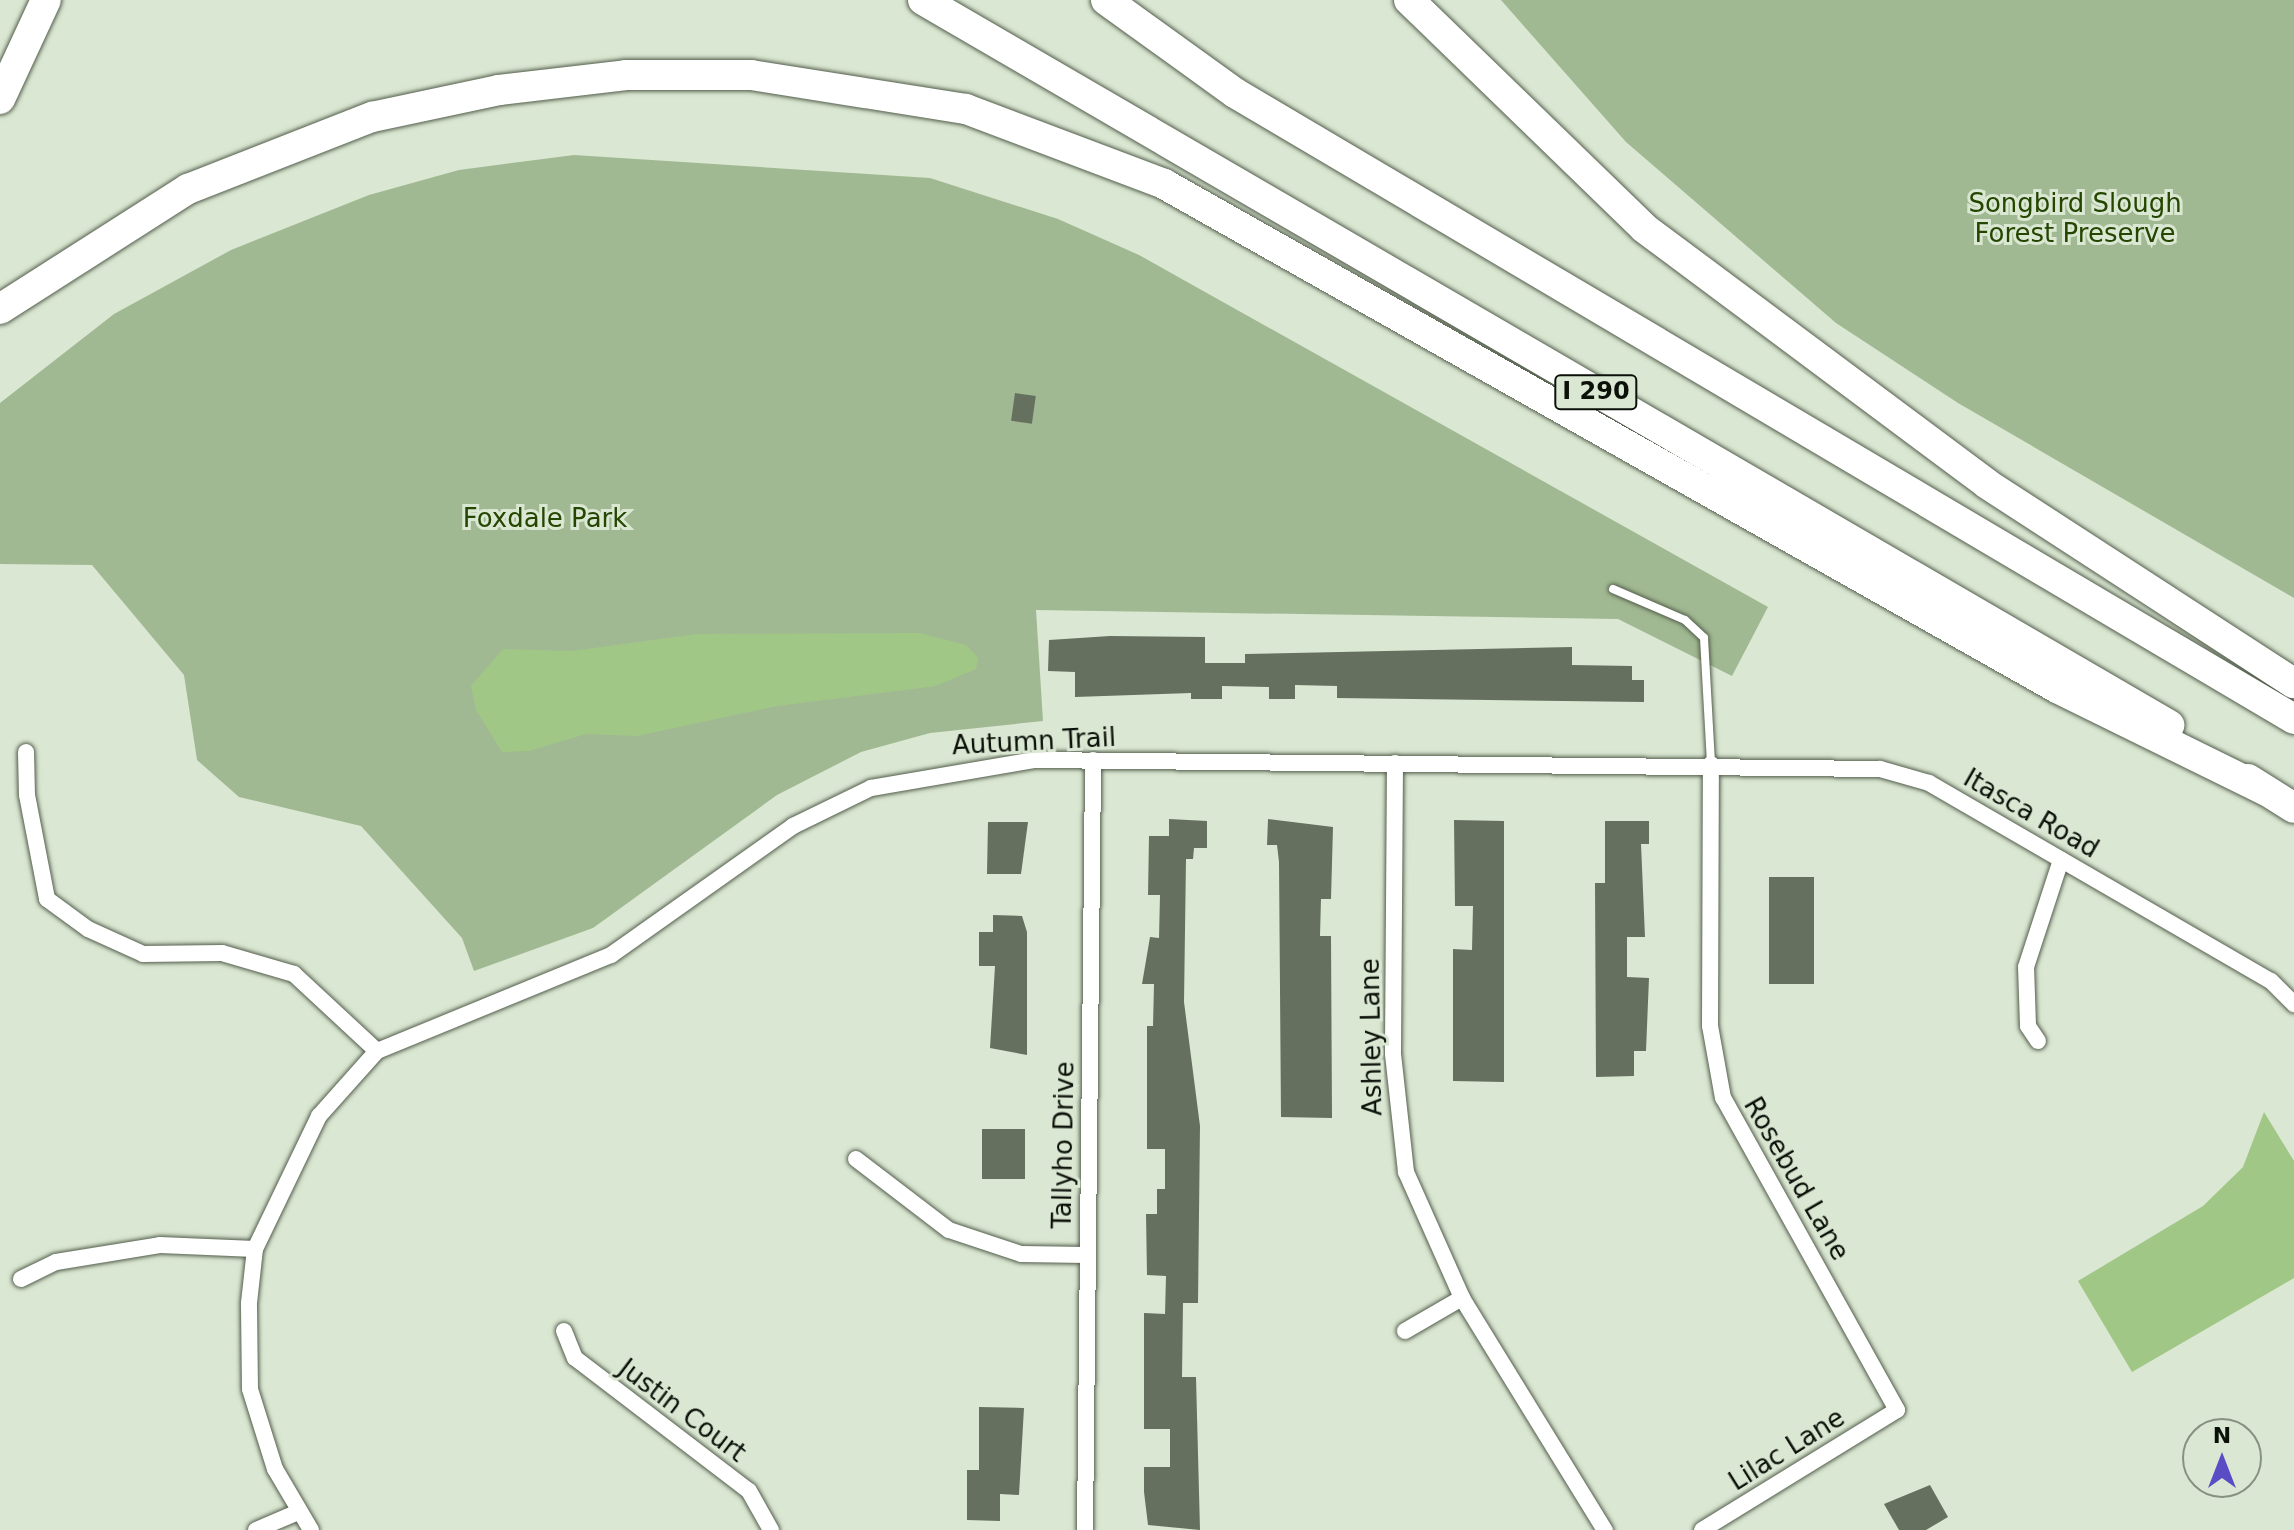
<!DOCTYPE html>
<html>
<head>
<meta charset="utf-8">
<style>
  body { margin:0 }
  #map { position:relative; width:2294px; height:1530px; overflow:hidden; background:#dae7d2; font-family:"DejaVu Sans",sans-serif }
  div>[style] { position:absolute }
  .green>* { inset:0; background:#a1b992 }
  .water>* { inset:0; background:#a1c787 }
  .building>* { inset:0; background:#65715e; transform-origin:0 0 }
  .roads { filter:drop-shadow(0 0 2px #535e4c) drop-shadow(0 0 2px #535e4c) }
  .lane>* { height:8px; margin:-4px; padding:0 4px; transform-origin:4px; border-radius:4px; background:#fff }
  .street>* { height:16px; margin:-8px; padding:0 8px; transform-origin:8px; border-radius:8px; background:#fff }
  .highway>* { height:30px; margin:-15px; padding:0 15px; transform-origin:15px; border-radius:15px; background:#fff }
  span { translate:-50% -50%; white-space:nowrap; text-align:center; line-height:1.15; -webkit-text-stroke:6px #dae7d2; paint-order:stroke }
  .shield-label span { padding:2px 6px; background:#dae7d2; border:2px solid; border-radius:6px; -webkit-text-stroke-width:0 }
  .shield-label { font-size:24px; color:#0b1009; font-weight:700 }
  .park-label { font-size:26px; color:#254600 }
  .street-label { font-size:26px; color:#0b1009 }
  .north { position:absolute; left:2182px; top:1418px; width:80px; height:80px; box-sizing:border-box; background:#dae7d2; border:2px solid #879182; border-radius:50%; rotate:0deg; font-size:22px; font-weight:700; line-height:32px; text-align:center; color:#0b1009 }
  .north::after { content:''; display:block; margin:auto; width:28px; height:36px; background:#5a4cc4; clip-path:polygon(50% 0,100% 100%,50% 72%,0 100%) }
</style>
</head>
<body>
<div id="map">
  <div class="green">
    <div style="clip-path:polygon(1501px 0,2294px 0,2294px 598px,1958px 403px,1836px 323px,1626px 142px)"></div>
    <div style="clip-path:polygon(574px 155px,930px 178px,1058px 219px,1139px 255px,1768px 607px,1732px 676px,1618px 619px,1036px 610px,1043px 721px,930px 733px,861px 752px,777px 795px,593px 928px,474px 971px,462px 938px,361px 826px,239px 797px,197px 760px,184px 675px,92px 565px,0 564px,0 403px,114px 314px,231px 250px,369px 195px,459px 170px)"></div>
  </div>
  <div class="water">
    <div style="clip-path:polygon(919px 633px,966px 645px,978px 658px,976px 669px,936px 686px,777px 706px,637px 736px,586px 734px,529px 751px,502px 752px,476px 710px,471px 686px,503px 649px,572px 651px,697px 634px)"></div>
    <div style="clip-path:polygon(2264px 1112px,2294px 1161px,2294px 1278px,2132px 1372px,2078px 1281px,2203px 1206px,2243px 1167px)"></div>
  </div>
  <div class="building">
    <div style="left:1015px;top:393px;width:21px;height:28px;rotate:8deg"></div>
    <div style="clip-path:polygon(1110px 636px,1205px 637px,1205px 663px,1245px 663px,1245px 654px,1572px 647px,1572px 665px,1632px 666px,1632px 680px,1644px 680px,1644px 702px,1337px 698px,1337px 686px,1295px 685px,1295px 699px,1269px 699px,1269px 687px,1222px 686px,1222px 699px,1191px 699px,1191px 693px,1075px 697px,1075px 672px,1048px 671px,1049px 640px)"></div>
    <div style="clip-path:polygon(1169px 819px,1207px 821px,1207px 848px,1194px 848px,1193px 859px,1186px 859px,1184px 1002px,1200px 1126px,1198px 1303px,1183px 1303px,1182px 1377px,1196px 1377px,1200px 1530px,1148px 1525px,1144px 1492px,1144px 1467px,1170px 1467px,1170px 1429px,1144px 1429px,1144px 1313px,1165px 1314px,1166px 1276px,1147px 1275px,1146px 1214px,1157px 1214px,1157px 1189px,1165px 1189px,1165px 1149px,1147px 1149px,1147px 1026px,1153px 1026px,1154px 984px,1142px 984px,1150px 937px,1159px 938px,1160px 895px,1148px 895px,1149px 836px,1169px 836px)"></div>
    <div style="clip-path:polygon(1268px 819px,1333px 827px,1331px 899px,1321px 899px,1320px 936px,1331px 936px,1332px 1118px,1281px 1117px,1279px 862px,1277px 845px,1267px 845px)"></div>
    <div style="clip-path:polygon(1454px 820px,1504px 821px,1504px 1082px,1453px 1081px,1453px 949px,1472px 950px,1473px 906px,1455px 906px)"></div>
    <div style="clip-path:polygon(1605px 821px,1649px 821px,1649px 844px,1641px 844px,1645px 937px,1627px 937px,1627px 977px,1649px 978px,1646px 1051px,1634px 1051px,1634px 1076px,1596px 1077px,1595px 883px,1605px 883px)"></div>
    <div style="clip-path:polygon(988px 822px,1028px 822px,1021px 874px,987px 874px)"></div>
    <div style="left:1769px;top:877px;width:45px;height:107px"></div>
    <div style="clip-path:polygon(993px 915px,1022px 916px,1027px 932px,1027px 1055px,990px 1048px,995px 966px,979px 966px,979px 932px,993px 932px)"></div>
    <div style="left:1025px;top:1129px;width:50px;height:43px;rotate:90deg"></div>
    <div style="clip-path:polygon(979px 1407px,1024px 1408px,1019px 1495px,1000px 1494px,1000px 1521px,967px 1520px,967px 1470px,979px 1470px)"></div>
    <div style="clip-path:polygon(1930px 1485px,1948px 1517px,1926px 1530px,1899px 1530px,1884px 1504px)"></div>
  </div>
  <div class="roads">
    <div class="lane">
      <div style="left:1613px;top:589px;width:78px;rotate:23.3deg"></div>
      <div style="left:1685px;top:620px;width:26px;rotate:43deg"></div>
      <div style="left:1704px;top:638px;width:126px;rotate:86.8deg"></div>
    </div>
    <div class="street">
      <div style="left:26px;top:752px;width:43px;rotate:88.7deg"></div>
      <div style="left:27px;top:795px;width:106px;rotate:79.1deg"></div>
      <div style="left:47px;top:899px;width:51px;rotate:36.2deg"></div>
      <div style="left:88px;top:929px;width:60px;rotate:24.4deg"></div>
      <div style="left:143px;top:954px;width:79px;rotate:-0.7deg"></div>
      <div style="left:222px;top:953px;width:75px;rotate:16.3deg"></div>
      <div style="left:294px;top:974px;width:113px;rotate:42.9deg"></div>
      <div style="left:1395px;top:763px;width:291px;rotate:90.4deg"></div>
      <div style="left:1393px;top:1054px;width:119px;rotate:83.7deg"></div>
      <div style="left:1406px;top:1172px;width:138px;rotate:66deg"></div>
      <div style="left:1462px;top:1298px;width:273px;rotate:58.4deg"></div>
      <div style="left:2038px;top:1041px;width:18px;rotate:-124deg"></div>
      <div style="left:2028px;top:1026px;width:59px;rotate:-91.9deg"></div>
      <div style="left:2026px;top:967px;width:113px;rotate:-71.9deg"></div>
      <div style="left:856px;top:1159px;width:117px;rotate:37.4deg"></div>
      <div style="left:949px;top:1230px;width:76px;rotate:18.4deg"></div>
      <div style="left:1021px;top:1254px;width:66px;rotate:0.9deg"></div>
      <div style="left:21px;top:1279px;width:39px;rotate:-26deg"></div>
      <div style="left:56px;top:1262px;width:105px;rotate:-9.3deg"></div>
      <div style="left:160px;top:1245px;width:95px;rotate:2.4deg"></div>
      <div style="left:564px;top:1331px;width:29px;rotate:68deg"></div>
      <div style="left:575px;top:1358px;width:219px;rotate:37.4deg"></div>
      <div style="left:749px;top:1491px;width:45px;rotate:60.6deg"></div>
      <div style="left:1405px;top:1331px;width:66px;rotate:-30.1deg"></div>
      <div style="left:256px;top:1530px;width:43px;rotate:-23deg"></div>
      <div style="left:311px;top:1530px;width:71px;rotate:-120.5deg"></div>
      <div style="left:275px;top:1469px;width:84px;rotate:-107.4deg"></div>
      <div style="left:250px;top:1389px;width:86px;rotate:-90.7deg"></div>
      <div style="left:249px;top:1303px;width:54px;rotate:-83.7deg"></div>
      <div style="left:255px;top:1249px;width:148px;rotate:-64.3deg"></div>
      <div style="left:319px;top:1116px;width:87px;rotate:-48.3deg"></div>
      <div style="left:377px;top:1051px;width:253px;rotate:-22.3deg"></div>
      <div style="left:611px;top:955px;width:223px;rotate:-35.3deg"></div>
      <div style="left:793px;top:826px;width:87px;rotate:-26deg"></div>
      <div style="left:871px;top:788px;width:165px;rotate:-9.7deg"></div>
      <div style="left:1034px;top:760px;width:846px;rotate:0.61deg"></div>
      <div style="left:1880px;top:769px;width:51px;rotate:15.9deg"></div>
      <div style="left:1929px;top:783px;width:395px;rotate:30.1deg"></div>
      <div style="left:2271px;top:981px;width:33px;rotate:45deg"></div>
      <div style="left:1085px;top:1530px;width:770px;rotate:-89.4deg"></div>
      <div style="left:1702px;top:1530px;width:229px;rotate:-31.6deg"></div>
      <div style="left:1897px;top:1410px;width:357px;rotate:-119.1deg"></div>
      <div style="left:1723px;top:1098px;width:73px;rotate:-100.2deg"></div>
      <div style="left:1710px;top:1026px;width:262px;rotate:-89.8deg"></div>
    </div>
    <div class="highway">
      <div style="left:923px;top:0;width:1442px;rotate:30.19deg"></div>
      <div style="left:1106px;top:0;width:159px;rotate:35.8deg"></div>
      <div style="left:1235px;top:93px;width:1230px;rotate:30.59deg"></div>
      <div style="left:1409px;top:0;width:327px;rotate:44.1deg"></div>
      <div style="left:1644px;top:228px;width:428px;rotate:36.7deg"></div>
      <div style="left:1987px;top:484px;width:366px;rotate:33deg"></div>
      <div style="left:0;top:99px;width:109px;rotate:-65.1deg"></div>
      <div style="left:0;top:309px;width:223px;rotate:-32.6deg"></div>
      <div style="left:188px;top:189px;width:198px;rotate:-21.4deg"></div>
      <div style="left:372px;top:117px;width:130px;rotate:-12deg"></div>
      <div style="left:499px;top:90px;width:128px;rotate:-6.7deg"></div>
      <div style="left:626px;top:75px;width:125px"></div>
      <div style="left:751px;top:75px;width:218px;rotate:9deg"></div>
      <div style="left:966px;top:109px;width:212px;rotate:20.7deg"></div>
      <div style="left:1164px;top:184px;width:1025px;rotate:29.44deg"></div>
      <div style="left:2057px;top:688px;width:233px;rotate:26.2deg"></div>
      <div style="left:2248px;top:779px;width:54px;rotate:32.2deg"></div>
    </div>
  </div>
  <div class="shield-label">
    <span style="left:1596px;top:392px">I 290</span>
  </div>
  <div class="park-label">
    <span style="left:2075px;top:219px">Songbird Slough<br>Forest Preserve</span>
    <span style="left:545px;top:519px">Foxdale Park</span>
  </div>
  <div class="street-label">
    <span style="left:1034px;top:742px;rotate:-3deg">Autumn Trail</span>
    <span style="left:2031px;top:814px;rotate:30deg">Itasca Road</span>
    <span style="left:1372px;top:1037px;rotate:-91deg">Ashley Lane</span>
    <span style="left:1064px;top:1145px;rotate:-89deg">Tallyho Drive</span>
    <span style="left:1796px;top:1179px;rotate:60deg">Rosebud Lane</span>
    <span style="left:682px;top:1411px;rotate:37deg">Justin Court</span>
    <span style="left:1787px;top:1450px;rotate:-32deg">Lilac Lane</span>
  </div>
  <div class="north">N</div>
</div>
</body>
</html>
